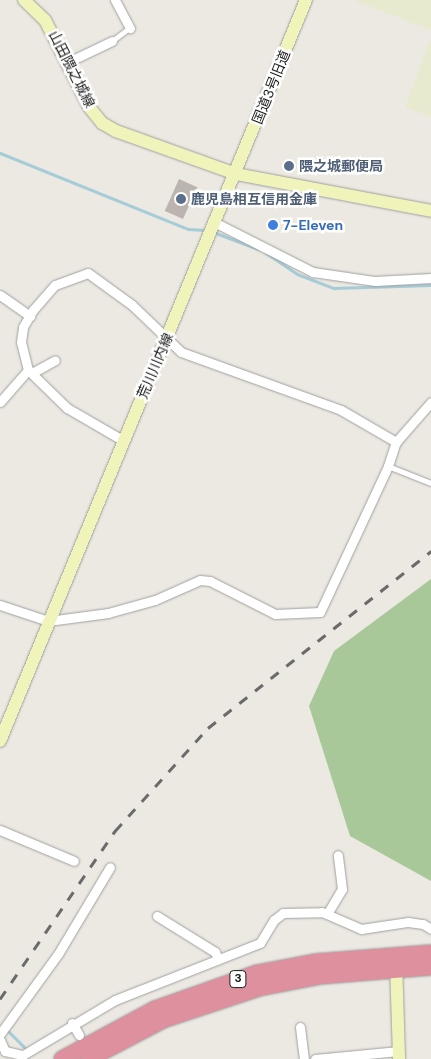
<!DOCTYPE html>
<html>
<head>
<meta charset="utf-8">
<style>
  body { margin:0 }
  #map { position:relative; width:431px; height:1059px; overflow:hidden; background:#ece9e2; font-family:"DM Sans","Noto Sans JP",sans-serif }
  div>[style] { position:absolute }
  .farmland>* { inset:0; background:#e8eacf }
  .forest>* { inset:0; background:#a8c89a }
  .stream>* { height:3px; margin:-1.5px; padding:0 1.5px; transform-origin:1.5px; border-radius:1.5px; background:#a6ccd7 }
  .building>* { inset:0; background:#bcb5af; transform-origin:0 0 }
  .roads { filter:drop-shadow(0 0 1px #a0a0a0) drop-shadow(0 0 1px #a0a0a0) }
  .lane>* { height:4.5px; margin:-2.25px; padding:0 2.25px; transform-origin:2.25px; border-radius:2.25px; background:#fff }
  .street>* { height:9px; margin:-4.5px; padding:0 4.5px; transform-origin:4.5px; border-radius:4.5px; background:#fff }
  .secondary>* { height:12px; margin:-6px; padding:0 6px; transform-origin:6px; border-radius:6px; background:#f0f3ba }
  .highway>* { height:16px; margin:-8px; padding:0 8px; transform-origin:8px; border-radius:8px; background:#de909e }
  .rail>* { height:3px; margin-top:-1.5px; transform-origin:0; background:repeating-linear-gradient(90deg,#6a6a6a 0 10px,transparent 0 20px) }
  .dots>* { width:14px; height:14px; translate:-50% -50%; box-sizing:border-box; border:2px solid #fff; border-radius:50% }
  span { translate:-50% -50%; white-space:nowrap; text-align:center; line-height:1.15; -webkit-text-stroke:5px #fff; paint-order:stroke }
  .shield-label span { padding:1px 4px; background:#fff; border:1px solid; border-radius:4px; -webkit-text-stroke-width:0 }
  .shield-label { font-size:12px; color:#1c1c1c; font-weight:700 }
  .street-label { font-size:14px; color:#1c1c1c }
  .service-label { font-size:14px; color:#4e5e75; font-weight:700 }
  .left { translate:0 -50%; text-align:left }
  .shop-label { font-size:14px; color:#366cbe; font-weight:700 }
</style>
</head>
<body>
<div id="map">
  <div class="farmland">
    <div style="clip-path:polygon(355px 0,431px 0,431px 30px,355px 1px)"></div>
    <div style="clip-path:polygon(431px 38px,431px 117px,405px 107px)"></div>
  </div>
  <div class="forest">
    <div style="clip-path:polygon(431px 579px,431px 881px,350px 836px,309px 706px,334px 651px)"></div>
  </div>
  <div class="stream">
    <div style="left:0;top:153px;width:203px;rotate:22deg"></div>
    <div style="left:188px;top:229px;width:18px;rotate:3deg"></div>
    <div style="left:213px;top:232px;width:48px;rotate:20.7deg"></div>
    <div style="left:266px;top:253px;width:37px;rotate:34deg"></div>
    <div style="left:297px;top:274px;width:40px;rotate:21deg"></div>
    <div style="left:334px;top:288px;width:97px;rotate:-1.8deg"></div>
    <div style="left:6px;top:1029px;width:27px;rotate:45deg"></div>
  </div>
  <div class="building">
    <div style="left:179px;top:179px;width:20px;height:35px;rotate:24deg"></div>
  </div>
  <div class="roads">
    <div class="lane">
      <div style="left:112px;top:41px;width:21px;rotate:-37deg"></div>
      <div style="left:388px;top:466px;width:46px;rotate:21.6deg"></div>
    </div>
    <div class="street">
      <div style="left:115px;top:0;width:32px;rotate:62deg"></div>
      <div style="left:66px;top:63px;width:51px;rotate:-25.6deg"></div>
      <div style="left:216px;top:223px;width:109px;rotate:26.8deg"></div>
      <div style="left:313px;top:272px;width:63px;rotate:8.3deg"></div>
      <div style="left:375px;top:281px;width:56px;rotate:-3.1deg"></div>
      <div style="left:0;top:295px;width:37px;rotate:35deg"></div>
      <div style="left:32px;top:373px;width:26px;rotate:-29deg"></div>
      <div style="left:0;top:402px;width:43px;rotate:-48.8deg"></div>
      <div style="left:124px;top:441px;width:66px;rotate:-149.9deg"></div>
      <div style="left:67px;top:408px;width:54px;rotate:-135.7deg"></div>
      <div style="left:28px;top:370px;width:29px;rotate:-104deg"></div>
      <div style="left:21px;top:342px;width:15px;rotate:-82deg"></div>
      <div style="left:23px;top:327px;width:20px;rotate:-60deg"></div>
      <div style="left:33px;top:310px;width:33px;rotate:-49deg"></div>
      <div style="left:55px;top:285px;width:35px;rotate:-20deg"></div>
      <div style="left:88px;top:273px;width:54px;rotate:36deg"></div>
      <div style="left:132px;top:305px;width:68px;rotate:43.8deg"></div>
      <div style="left:181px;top:352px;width:170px;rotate:19.9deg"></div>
      <div style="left:341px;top:410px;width:64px;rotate:30.2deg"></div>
      <div style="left:0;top:605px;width:51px;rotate:18.4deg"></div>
      <div style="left:48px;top:621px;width:61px;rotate:-7.6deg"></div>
      <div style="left:108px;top:613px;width:49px;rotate:-15.5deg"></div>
      <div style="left:155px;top:600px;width:49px;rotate:-24deg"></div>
      <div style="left:200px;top:580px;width:10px;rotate:6deg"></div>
      <div style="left:210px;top:581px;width:73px;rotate:26.9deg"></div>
      <div style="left:275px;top:614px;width:45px;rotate:-2.5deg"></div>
      <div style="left:320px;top:612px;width:161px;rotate:-65deg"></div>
      <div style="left:388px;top:466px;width:25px;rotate:-72deg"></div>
      <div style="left:396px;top:442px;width:53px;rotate:-48.8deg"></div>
      <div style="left:0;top:830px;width:80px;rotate:22.7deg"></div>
      <div style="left:327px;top:914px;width:29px;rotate:-59deg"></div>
      <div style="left:342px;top:889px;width:34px;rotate:-97deg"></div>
      <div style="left:157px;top:916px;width:68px;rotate:31.8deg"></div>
      <div style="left:215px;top:952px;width:8px;rotate:67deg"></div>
      <div style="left:72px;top:1023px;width:14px;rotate:60deg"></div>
      <div style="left:300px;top:1027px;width:32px;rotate:83deg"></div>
      <div style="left:0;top:1034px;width:99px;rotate:-54.1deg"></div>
      <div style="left:58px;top:954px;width:101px;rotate:-59.1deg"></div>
      <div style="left:0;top:1040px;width:12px;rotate:66deg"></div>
      <div style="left:5px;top:1051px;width:18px;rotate:13deg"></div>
      <div style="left:23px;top:1055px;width:107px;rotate:-30.9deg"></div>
      <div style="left:115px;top:1000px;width:156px;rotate:-21.5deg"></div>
      <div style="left:260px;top:943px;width:27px;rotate:-59deg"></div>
      <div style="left:274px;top:920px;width:11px;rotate:-38deg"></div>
      <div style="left:283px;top:913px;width:39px;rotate:-1deg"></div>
      <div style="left:322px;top:912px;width:43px;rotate:23.6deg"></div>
      <div style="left:361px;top:929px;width:48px;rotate:-8.5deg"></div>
      <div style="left:408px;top:922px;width:15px;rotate:8deg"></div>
      <div style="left:423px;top:924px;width:9px;rotate:32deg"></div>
      <div style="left:315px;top:1059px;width:84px;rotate:-5.4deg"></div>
    </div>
    <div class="secondary">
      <div style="left:24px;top:0;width:29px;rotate:44deg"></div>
      <div style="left:45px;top:20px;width:97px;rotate:63.2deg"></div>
      <div style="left:89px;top:107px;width:21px;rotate:51deg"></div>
      <div style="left:102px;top:123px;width:16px;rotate:30deg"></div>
      <div style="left:116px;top:131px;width:127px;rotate:19.7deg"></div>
      <div style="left:236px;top:174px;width:198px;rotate:10.7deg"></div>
      <div style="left:0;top:741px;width:802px;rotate:-67.56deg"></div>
      <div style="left:396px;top:962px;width:97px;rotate:88.2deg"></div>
    </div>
    <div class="highway">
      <div style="left:62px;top:1059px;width:106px;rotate:-28.3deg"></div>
      <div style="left:155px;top:1009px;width:108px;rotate:-19.4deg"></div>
      <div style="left:257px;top:973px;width:59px;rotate:-10.7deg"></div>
      <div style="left:315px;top:962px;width:116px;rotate:-4.4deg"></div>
      <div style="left:89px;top:1059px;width:84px;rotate:-27.8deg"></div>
      <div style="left:163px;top:1020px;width:101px;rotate:-18.4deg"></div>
      <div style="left:259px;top:988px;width:62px;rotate:-11.1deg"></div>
      <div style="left:320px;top:976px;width:111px;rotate:-4.6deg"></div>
    </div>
  </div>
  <div class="rail">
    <div style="left:0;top:999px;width:204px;rotate:-55.6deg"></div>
    <div style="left:115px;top:831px;width:139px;rotate:-47.9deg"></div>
    <div style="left:208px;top:728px;width:285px;rotate:-38.4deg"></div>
  </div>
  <div class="dots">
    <div style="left:289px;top:166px;background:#5c6f8a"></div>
    <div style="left:181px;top:199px;background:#5c6f8a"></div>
    <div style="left:273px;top:225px;background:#3f7fe0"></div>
  </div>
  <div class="shield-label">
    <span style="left:238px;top:979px">3</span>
  </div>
  <div class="street-label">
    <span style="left:72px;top:69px;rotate:63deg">山田隈之城線</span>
    <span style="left:271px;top:87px;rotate:-68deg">国道3号旧道</span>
    <span style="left:155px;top:366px;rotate:-67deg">荒川川内線</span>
  </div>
  <div class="service-label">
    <span class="left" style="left:299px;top:166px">隈之城郵便局</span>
    <span class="left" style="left:191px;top:199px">鹿児島相互信用金庫</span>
  </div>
  <div class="shop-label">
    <span class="left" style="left:283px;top:225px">7-Eleven</span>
  </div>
</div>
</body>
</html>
